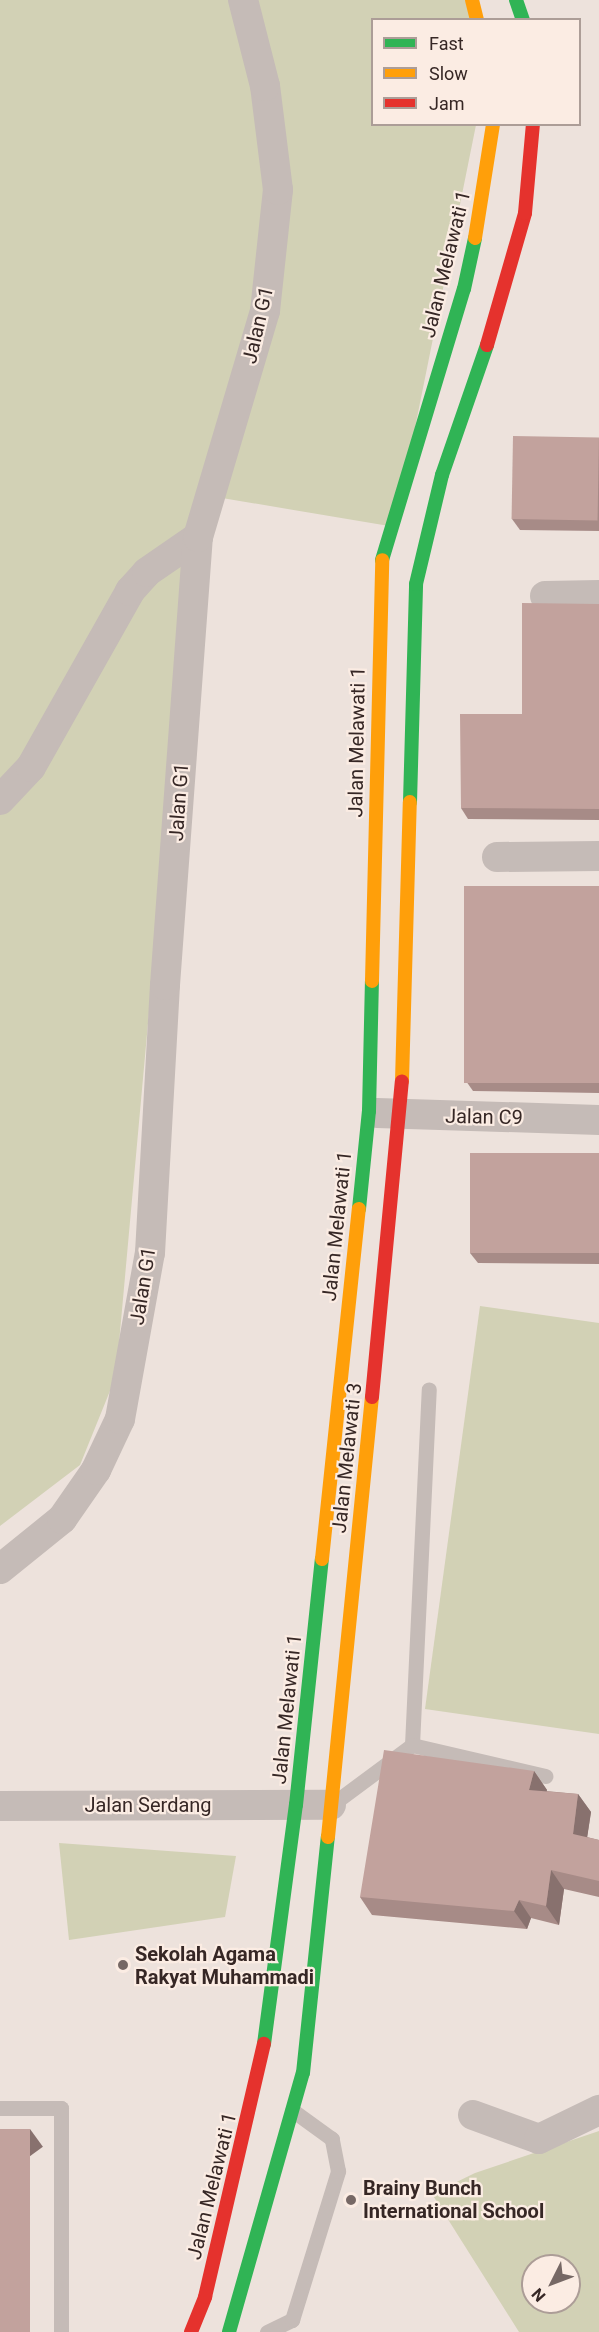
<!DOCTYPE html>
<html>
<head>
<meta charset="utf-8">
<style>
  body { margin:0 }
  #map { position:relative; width:599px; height:2332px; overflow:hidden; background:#ede2dc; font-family:Roboto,sans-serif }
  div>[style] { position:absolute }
  .green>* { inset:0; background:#d2d1b5 }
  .lane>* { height:15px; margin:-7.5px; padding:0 7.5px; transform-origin:7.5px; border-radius:7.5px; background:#c5bbb7 }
  .street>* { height:30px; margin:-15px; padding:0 15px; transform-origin:15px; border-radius:15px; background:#c5bbb7 }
  .fast>* { height:14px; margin:-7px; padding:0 7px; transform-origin:7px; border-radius:7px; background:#30b455 }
  .slow>* { height:14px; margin:-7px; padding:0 7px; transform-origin:7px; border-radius:7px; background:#ff9f0a }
  .jam>* { height:14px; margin:-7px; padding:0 7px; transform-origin:7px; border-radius:7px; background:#e5322d }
  .wall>* { inset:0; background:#a78b87 }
  .shaded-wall>* { inset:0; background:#88716e; transform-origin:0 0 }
  .building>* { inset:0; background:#c2a29d; transform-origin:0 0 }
  .dots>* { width:16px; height:16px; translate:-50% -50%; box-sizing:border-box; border:3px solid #fbece3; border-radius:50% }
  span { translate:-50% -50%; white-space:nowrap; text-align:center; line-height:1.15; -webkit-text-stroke:4.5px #fbece3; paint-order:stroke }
  .street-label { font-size:20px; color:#362725 }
  .poi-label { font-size:20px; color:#362725; font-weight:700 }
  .left { translate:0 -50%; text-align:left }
  .legend { position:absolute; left:371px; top:18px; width:210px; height:108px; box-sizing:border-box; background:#fbece3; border:2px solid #ac9d97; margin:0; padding:8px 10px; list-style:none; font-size:18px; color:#362725 }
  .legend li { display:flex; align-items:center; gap:12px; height:30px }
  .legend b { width:30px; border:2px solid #ac9d97 }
  .north { position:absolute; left:521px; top:2254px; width:60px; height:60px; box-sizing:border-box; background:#fbece3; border:2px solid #ac9d97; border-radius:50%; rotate:228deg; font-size:16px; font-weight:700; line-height:24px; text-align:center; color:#362725 }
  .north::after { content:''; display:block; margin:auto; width:21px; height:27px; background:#766865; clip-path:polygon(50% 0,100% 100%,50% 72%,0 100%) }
</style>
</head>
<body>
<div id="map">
  <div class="green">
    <div style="clip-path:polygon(0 0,465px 0,471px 19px,372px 20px,372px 124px,476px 125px,395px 527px,222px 498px,191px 606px,153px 968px,116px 1376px,80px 1465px,0 1526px)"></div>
    <div style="clip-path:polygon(480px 1306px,599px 1323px,599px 1734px,425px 1709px)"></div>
    <div style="clip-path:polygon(59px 1843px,236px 1856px,225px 1917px,69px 1940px)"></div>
    <div style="clip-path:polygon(evenodd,599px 2131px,599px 2332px,519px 2332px,432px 2194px,475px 2173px,599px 2131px,533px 2266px,569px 2266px,569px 2302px,533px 2302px,533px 2266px)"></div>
  </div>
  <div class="lane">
    <div style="left:412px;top:1745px;width:356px;rotate:-87.3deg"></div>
    <div style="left:334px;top:1803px;width:97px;rotate:-36.6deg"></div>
    <div style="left:412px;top:1745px;width:137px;rotate:13.1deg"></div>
    <div style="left:0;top:2108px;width:61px"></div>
    <div style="left:61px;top:2108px;width:224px;rotate:90deg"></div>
    <div style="left:267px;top:2332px;width:28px;rotate:-26deg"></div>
    <div style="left:292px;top:2320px;width:156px;rotate:-72.8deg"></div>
    <div style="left:338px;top:2171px;width:33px;rotate:-101deg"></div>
    <div style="left:332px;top:2139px;width:49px;rotate:-144.1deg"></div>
  </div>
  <div class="street">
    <div style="left:545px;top:596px;width:54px;rotate:-1.1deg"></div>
    <div style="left:0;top:800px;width:45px;rotate:-46.8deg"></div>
    <div style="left:31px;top:767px;width:202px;rotate:-60.6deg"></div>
    <div style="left:130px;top:591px;width:25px;rotate:-48deg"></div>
    <div style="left:147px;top:572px;width:62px;rotate:-34.5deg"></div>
    <div style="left:497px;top:857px;width:102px;rotate:-0.6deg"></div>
    <div style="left:377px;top:1113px;width:222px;rotate:1.8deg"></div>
    <div style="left:0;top:1569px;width:80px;rotate:-38.9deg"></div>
    <div style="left:62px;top:1519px;width:60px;rotate:-55.2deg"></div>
    <div style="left:96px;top:1470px;width:56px;rotate:-64.8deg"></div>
    <div style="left:120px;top:1419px;width:169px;rotate:-79.8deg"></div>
    <div style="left:150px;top:1253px;width:268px;rotate:-86.8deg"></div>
    <div style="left:165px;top:985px;width:449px;rotate:-85.8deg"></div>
    <div style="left:198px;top:537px;width:236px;rotate:-73.5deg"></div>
    <div style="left:265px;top:311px;width:122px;rotate:-83.9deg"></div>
    <div style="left:278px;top:190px;width:105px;rotate:-97.1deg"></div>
    <div style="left:265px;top:86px;width:89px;rotate:-104.3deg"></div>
    <div style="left:0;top:1806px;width:331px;rotate:-0.2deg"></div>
    <div style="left:473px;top:2115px;width:70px;rotate:20deg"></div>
    <div style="left:539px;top:2139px;width:67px;rotate:-25.8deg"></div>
  </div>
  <div class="fast">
    <div style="left:516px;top:0;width:21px;rotate:71deg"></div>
    <div style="left:382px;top:560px;width:283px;rotate:-73.2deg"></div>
    <div style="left:464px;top:289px;width:52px;rotate:-77.8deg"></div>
    <div style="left:410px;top:802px;width:218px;rotate:-88.4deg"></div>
    <div style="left:416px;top:584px;width:112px;rotate:-76.6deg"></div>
    <div style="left:442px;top:475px;width:138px;rotate:-70.9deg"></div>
    <div style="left:359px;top:1209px;width:99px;rotate:-84.2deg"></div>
    <div style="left:369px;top:1111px;width:130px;rotate:-88.7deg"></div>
    <div style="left:264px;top:2044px;width:241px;rotate:-82.4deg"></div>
    <div style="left:296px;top:1805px;width:247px;rotate:-84deg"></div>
    <div style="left:229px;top:2332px;width:269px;rotate:-74.1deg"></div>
    <div style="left:303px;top:2073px;width:237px;rotate:-84deg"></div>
  </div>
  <div class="slow">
    <div style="left:472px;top:0;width:21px;rotate:76deg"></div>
    <div style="left:475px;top:238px;width:115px;rotate:-81deg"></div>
    <div style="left:372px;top:981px;width:421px;rotate:-88.6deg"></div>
    <div style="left:402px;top:1081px;width:279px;rotate:-88.4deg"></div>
    <div style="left:322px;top:1559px;width:352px;rotate:-84deg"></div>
    <div style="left:328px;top:1837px;width:442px;rotate:-84.3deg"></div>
  </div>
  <div class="jam">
    <div style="left:487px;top:345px;width:137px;rotate:-73.9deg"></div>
    <div style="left:525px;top:213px;width:89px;rotate:-84.9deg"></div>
    <div style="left:372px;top:1397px;width:317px;rotate:-84.6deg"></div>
    <div style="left:191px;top:2332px;width:38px;rotate:-68deg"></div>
    <div style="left:205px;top:2297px;width:260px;rotate:-76.9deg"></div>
  </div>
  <div class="wall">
    <div style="clip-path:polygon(599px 438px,599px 531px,520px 530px,512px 519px)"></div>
    <div style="clip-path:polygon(599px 604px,599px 820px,468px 819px,461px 808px,522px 714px)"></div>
    <div style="clip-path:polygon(599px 886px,599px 1093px,473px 1091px,466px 1081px)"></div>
    <div style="clip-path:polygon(599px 1153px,599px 1264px,478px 1263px,470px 1253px)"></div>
    <div style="clip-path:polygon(534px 1771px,547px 1790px,546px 1791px,578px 1794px,591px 1812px,587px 1837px,599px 1840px,599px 1897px,564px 1889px,559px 1925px,531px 1918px,527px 1929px,372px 1915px,360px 1897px)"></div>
  </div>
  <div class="shaded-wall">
    <div style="clip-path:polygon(534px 1771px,547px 1790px,542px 1808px,529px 1790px)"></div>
    <div style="clip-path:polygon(578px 1794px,591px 1812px,585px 1852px,573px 1834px)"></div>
    <div style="clip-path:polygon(551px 1870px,564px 1889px,559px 1925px,546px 1906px)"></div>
    <div style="clip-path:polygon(519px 1900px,531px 1918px,527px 1929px,514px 1911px)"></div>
    <div style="left:30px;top:2129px;width:22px;height:203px;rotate:54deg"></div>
  </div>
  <div class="building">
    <div style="left:513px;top:436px;width:86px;height:83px;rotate:1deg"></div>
    <div style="clip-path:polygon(522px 603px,599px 604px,599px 809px,461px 808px,460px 714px,522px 714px)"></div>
    <div style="left:599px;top:886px;width:197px;height:135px;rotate:90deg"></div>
    <div style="left:470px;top:1153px;width:129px;height:100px"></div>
    <div style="clip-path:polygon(384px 1750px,534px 1771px,529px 1790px,578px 1794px,573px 1834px,599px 1840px,599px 1881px,551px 1870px,546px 1906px,519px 1900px,514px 1911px,360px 1897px)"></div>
    <div style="left:30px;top:2129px;width:203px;height:30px;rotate:90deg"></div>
  </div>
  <div class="dots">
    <div style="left:123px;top:1965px;background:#766865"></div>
    <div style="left:351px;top:2200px;background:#766865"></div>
  </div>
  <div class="street-label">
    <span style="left:446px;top:264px;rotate:-76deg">Jalan Melawati 1</span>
    <span style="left:258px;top:325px;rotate:-77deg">Jalan G1</span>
    <span style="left:357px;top:742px;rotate:-89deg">Jalan Melawati 1</span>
    <span style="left:179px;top:802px;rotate:-86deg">Jalan G1</span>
    <span style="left:484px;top:1117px;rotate:1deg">Jalan C9</span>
    <span style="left:337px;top:1226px;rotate:-84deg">Jalan Melawati 1</span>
    <span style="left:143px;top:1286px;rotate:-81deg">Jalan G1</span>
    <span style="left:347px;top:1458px;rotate:-84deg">Jalan Melawati 3</span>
    <span style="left:287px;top:1709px;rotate:-84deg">Jalan Melawati 1</span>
    <span style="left:148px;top:1805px">Jalan Serdang</span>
    <span style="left:212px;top:2186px;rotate:-76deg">Jalan Melawati 1</span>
  </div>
  <div class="poi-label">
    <span class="left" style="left:135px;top:1966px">Sekolah Agama<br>Rakyat Muhammadi</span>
    <span class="left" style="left:363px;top:2200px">Brainy Bunch<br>International School</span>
  </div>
  <ul class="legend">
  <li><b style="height:8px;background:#30b455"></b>Fast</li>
  <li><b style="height:8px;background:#ff9f0a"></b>Slow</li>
  <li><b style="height:8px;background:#e5322d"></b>Jam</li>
  </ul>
  <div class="north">N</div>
</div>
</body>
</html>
